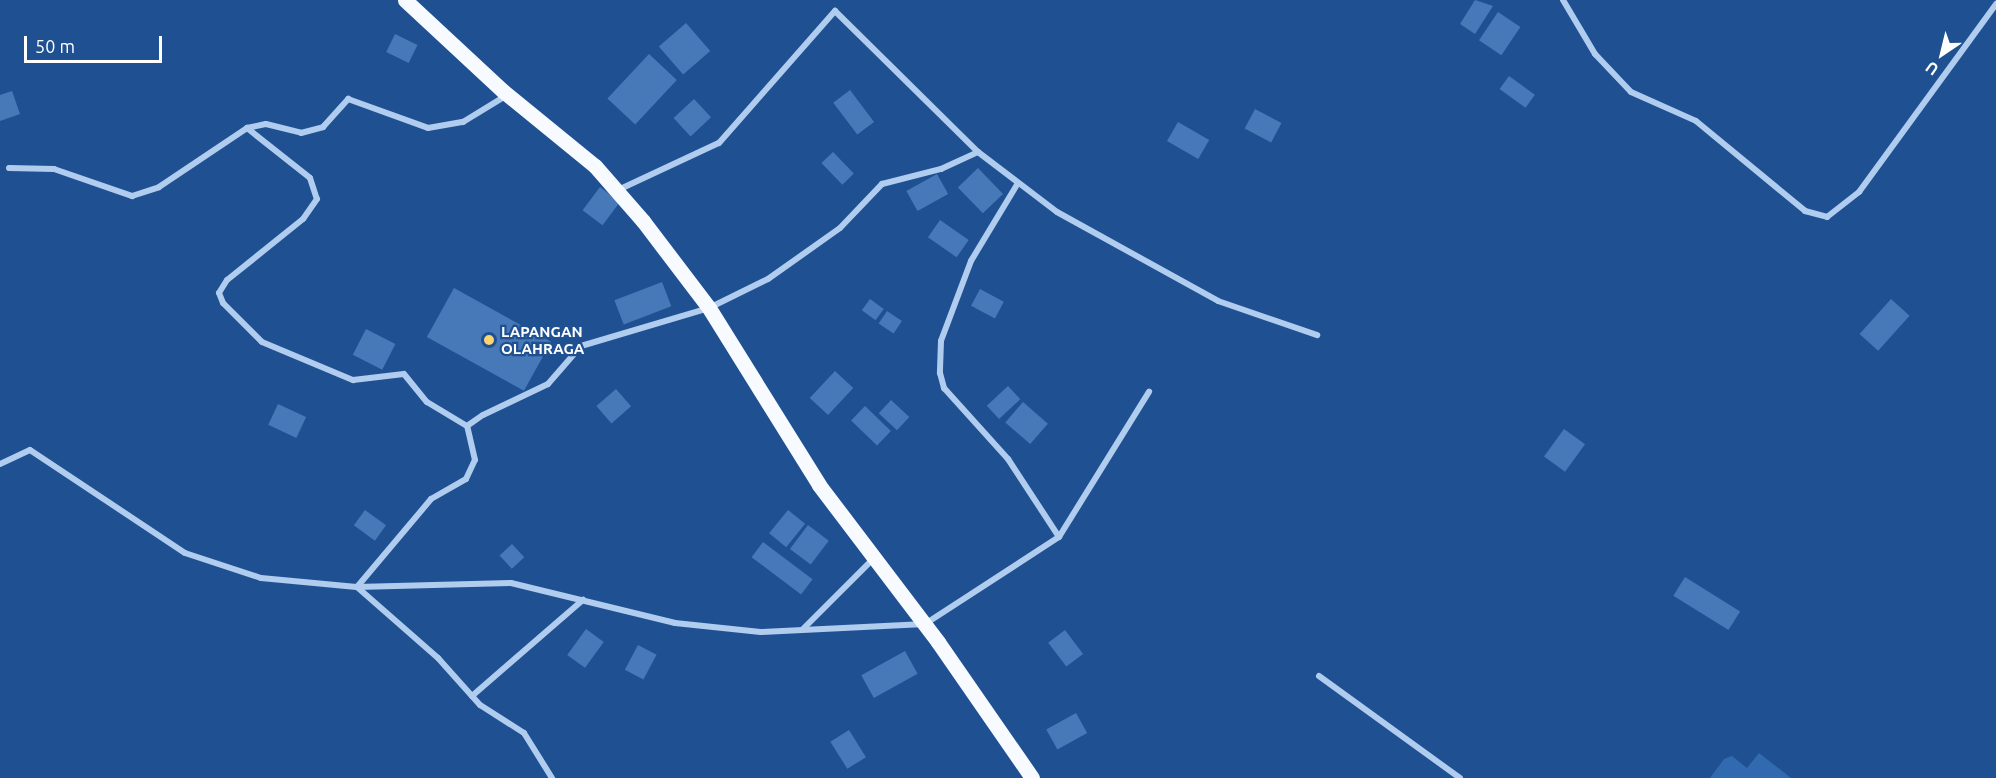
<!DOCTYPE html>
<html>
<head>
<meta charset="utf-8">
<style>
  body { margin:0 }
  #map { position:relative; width:1996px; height:778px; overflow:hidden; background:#1f5192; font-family:Ubuntu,sans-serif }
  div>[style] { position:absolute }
  .green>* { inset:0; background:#326ab0 }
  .building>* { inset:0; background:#4779b9; transform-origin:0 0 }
  .street>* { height:6px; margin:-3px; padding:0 3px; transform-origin:3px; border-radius:3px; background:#b0ccee }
  .primary>* { height:15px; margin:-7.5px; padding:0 7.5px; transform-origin:7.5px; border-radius:7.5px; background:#f7faff }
  .dots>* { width:16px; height:16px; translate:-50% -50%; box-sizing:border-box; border:3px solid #1f5192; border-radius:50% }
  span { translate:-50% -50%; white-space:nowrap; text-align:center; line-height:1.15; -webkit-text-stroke:4.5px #1f5192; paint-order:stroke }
  .poi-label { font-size:15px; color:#fff; font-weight:700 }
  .left { translate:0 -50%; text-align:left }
  .north { position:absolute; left:1912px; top:24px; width:60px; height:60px; -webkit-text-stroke:4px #1f5192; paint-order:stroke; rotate:215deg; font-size:16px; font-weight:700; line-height:24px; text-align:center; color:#fff }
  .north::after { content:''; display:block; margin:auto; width:21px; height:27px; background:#fff; clip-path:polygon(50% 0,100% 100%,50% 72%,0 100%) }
  .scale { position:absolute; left:24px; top:36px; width:138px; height:27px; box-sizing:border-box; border:3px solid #fff; border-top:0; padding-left:8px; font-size:18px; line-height:21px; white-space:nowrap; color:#fff; -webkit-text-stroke:4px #1f5192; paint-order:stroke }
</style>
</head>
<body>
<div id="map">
  <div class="green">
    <div style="clip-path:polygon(1759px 753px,1791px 778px,1710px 778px,1724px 759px,1732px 756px,1747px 768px)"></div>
  </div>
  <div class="building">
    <div style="clip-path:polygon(1475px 0,1493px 6px,1475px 34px,1460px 24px)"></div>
    <div style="left:1498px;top:12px;width:27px;height:34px;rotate:34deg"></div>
    <div style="left:686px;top:23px;width:37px;height:36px;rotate:49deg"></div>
    <div style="left:395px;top:34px;width:25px;height:20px;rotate:26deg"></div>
    <div style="left:649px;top:54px;width:38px;height:61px;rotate:43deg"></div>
    <div style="left:1509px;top:76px;width:32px;height:16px;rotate:36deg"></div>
    <div style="left:850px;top:90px;width:40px;height:21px;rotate:53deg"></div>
    <div style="clip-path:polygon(12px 91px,20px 114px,0 121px,0 95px)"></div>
    <div style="left:694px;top:99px;width:25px;height:28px;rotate:47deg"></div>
    <div style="left:1255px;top:109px;width:30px;height:22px;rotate:28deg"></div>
    <div style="left:1178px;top:122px;width:36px;height:22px;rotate:30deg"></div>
    <div style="left:833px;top:152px;width:30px;height:16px;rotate:46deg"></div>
    <div style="left:978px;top:168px;width:36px;height:28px;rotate:46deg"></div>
    <div style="left:937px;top:174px;width:23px;height:35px;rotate:61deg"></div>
    <div style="left:600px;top:187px;width:25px;height:29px;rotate:37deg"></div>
    <div style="left:940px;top:220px;width:35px;height:21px;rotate:35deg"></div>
    <div style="left:662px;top:282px;width:26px;height:51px;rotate:69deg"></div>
    <div style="left:454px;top:288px;width:111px;height:56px;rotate:29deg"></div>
    <div style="left:980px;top:289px;width:27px;height:19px;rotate:28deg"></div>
    <div style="left:870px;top:299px;width:17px;height:14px;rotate:36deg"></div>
    <div style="left:1891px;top:299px;width:25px;height:47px;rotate:42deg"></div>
    <div style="left:887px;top:311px;width:18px;height:15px;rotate:34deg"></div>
    <div style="left:366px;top:329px;width:33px;height:29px;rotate:27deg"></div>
    <div style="left:835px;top:371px;width:25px;height:37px;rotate:43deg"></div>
    <div style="left:1008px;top:386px;width:18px;height:29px;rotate:47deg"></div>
    <div style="left:616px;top:389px;width:23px;height:26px;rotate:49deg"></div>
    <div style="left:891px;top:400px;width:25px;height:18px;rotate:43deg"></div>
    <div style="left:1023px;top:402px;width:33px;height:27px;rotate:41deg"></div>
    <div style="left:278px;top:404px;width:31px;height:23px;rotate:25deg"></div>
    <div style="left:865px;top:406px;width:36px;height:20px;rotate:44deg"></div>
    <div style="left:1564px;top:429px;width:26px;height:34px;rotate:36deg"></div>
    <div style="left:365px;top:510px;width:26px;height:19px;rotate:36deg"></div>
    <div style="left:788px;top:510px;width:22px;height:30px;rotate:39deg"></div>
    <div style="left:808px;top:525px;width:26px;height:30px;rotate:37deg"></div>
    <div style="left:763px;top:542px;width:62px;height:19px;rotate:37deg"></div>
    <div style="left:512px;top:544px;width:18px;height:17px;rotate:47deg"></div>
    <div style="left:1685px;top:577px;width:65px;height:22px;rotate:32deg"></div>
    <div style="left:586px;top:629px;width:22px;height:32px;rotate:36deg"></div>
    <div style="left:1065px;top:630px;width:30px;height:21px;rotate:53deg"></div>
    <div style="left:638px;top:645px;width:21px;height:28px;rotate:28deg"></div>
    <div style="left:905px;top:651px;width:26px;height:50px;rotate:61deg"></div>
    <div style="left:1076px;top:713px;width:23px;height:34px;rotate:61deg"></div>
    <div style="left:849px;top:730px;width:32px;height:22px;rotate:58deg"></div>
  </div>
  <div class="street">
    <div style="left:1563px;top:0;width:63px;rotate:59.3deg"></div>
    <div style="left:1595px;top:54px;width:52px;rotate:46.5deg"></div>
    <div style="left:1631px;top:92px;width:71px;rotate:24deg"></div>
    <div style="left:1696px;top:121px;width:141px;rotate:39.5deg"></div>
    <div style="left:1805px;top:211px;width:23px;rotate:15deg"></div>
    <div style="left:1827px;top:217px;width:41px;rotate:-38deg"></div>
    <div style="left:1859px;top:192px;width:233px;rotate:-53.9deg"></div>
    <div style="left:247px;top:128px;width:80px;rotate:38.4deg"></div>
    <div style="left:310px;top:178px;width:22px;rotate:72deg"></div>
    <div style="left:317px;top:199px;width:24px;rotate:125deg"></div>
    <div style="left:303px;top:219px;width:97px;rotate:141.2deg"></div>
    <div style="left:227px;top:280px;width:15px;rotate:122deg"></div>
    <div style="left:219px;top:293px;width:11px;rotate:68deg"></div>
    <div style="left:223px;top:303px;width:55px;rotate:45deg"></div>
    <div style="left:262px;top:342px;width:99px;rotate:22.7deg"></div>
    <div style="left:353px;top:380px;width:51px;rotate:-6.7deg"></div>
    <div style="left:404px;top:374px;width:36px;rotate:51deg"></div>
    <div style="left:427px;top:402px;width:47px;rotate:31deg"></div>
    <div style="left:9px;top:168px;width:45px;rotate:1.3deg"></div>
    <div style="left:54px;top:169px;width:83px;rotate:19.1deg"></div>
    <div style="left:132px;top:196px;width:28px;rotate:-18deg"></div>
    <div style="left:159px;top:187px;width:106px;rotate:-33.8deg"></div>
    <div style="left:247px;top:128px;width:19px;rotate:-12deg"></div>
    <div style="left:266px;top:124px;width:36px;rotate:14deg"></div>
    <div style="left:301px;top:133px;width:23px;rotate:-15deg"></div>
    <div style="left:323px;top:127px;width:38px;rotate:-48deg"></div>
    <div style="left:348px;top:99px;width:85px;rotate:19.9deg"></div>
    <div style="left:428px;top:128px;width:36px;rotate:-10deg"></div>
    <div style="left:463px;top:122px;width:52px;rotate:-31.5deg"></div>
    <div style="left:1018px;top:183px;width:91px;rotate:121.1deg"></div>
    <div style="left:971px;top:261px;width:85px;rotate:110.6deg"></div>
    <div style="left:941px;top:341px;width:32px;rotate:92deg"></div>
    <div style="left:940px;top:373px;width:16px;rotate:75deg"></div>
    <div style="left:944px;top:388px;width:96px;rotate:48deg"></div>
    <div style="left:1008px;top:459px;width:93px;rotate:56.8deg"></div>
    <div style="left:618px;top:190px;width:111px;rotate:-25deg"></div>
    <div style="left:719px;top:143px;width:176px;rotate:-48.7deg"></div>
    <div style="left:835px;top:11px;width:201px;rotate:44.6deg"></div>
    <div style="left:978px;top:152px;width:99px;rotate:37.2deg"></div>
    <div style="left:1057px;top:212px;width:184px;rotate:28.9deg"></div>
    <div style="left:1218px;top:301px;width:105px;rotate:19deg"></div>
    <div style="left:0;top:464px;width:33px;rotate:-25deg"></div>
    <div style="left:30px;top:450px;width:186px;rotate:33.6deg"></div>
    <div style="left:185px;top:553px;width:80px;rotate:18.2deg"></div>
    <div style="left:261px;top:578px;width:96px;rotate:5.4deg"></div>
    <div style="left:357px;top:587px;width:154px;rotate:-1.5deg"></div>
    <div style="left:511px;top:583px;width:169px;rotate:13.7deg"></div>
    <div style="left:675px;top:623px;width:86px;rotate:6deg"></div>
    <div style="left:761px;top:632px;width:164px;rotate:-2.8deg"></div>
    <div style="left:925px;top:624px;width:160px;rotate:-33deg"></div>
    <div style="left:1059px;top:537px;width:171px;rotate:-58.2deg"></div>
    <div style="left:803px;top:629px;width:100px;rotate:-45deg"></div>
    <div style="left:1319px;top:676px;width:174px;rotate:35.9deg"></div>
    <div style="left:472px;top:696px;width:147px;rotate:-40.9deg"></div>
    <div style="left:552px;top:778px;width:53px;rotate:-121.9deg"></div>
    <div style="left:524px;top:733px;width:52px;rotate:-147.5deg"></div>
    <div style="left:480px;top:705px;width:63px;rotate:-131.8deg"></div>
    <div style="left:438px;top:658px;width:108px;rotate:-138.8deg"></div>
    <div style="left:357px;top:587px;width:115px;rotate:-49.9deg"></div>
    <div style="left:431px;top:499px;width:40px;rotate:-29.7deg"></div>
    <div style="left:466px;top:479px;width:21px;rotate:-65deg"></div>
    <div style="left:475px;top:460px;width:35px;rotate:-103deg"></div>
    <div style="left:467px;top:426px;width:19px;rotate:-35deg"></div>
    <div style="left:483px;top:415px;width:72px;rotate:-25.5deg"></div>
    <div style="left:548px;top:384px;width:50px;rotate:-49deg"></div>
    <div style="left:581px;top:346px;width:134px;rotate:-16.5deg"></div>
    <div style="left:709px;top:308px;width:66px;rotate:-26.2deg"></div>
    <div style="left:768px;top:279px;width:88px;rotate:-35.3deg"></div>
    <div style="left:840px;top:228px;width:61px;rotate:-46.3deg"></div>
    <div style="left:882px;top:184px;width:61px;rotate:-14.3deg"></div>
    <div style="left:941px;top:169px;width:41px;rotate:-24.7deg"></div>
  </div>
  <div class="primary">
    <div style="left:405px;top:0;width:134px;rotate:42.9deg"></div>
    <div style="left:503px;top:91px;width:119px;rotate:39.2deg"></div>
    <div style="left:595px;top:166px;width:73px;rotate:48.9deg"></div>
    <div style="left:643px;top:221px;width:109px;rotate:52.8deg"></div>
    <div style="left:709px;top:308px;width:208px;rotate:58.1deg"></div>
    <div style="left:819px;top:485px;width:197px;rotate:52.8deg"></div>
    <div style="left:938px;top:642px;width:165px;rotate:55.3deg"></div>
  </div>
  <div class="dots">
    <div style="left:489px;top:340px;background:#fcd470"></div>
  </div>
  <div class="poi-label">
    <span class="left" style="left:501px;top:340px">LAPANGAN<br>OLAHRAGA</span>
  </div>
  <div class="north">U</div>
  <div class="scale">50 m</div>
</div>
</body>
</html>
